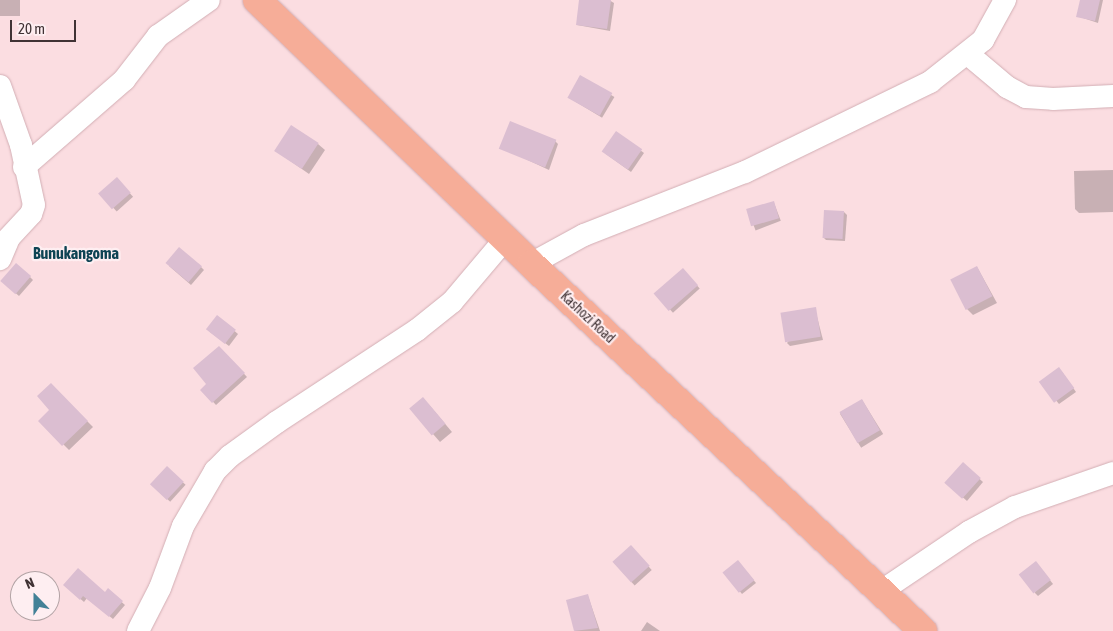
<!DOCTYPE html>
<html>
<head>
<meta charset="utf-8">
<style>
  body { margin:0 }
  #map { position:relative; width:1113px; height:631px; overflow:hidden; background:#fbdde1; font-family:"Asap Condensed",sans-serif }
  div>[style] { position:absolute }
  .shadow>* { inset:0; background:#0003; transform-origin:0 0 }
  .building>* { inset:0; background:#dbbed1; transform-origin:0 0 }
  .roads { filter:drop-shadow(0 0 1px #d2aeb4) drop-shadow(0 0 1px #d2aeb4) }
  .minor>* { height:22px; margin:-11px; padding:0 11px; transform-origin:11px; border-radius:11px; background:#fff }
  .major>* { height:28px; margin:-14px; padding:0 14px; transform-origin:14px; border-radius:14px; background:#f6ad98 }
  span { translate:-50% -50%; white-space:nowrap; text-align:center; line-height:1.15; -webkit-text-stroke:4.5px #feeef1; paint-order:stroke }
  .street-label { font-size:14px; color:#403234 }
  .quarter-label { font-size:16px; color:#0e4353; font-weight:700 }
  .north { position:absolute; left:10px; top:571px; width:50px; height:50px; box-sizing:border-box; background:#feeef1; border:1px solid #b2a3a5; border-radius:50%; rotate:338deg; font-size:14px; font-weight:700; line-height:20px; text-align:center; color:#403234 }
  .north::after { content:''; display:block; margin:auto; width:18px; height:22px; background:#438197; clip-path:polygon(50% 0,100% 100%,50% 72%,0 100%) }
  .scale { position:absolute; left:10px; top:20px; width:66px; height:22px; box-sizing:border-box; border:2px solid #403234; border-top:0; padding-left:6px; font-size:15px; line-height:18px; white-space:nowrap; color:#403234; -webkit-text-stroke:4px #feeef1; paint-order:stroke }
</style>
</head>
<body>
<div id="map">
  <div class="shadow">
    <div style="left:0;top:0;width:20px;height:16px"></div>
    <div style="clip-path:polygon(580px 0,609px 0,614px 3px,610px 31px,577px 25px)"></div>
    <div style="clip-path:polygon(1081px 0,1103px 0,1098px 23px,1077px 16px)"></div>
    <div style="left:581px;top:77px;width:39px;height:24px;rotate:31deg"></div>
    <div style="clip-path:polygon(616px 132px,644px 153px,631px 172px,606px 154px)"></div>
    <div style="clip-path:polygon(555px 141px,558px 144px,549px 170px,500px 147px)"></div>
    <div style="clip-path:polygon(318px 144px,325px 150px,309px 174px,276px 151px)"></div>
    <div style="clip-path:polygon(1113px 170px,1113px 212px,1079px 213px,1075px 209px,1074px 171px)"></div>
    <div style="left:117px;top:179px;width:24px;height:22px;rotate:48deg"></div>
    <div style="left:774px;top:203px;width:19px;height:27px;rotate:69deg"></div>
    <div style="clip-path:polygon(844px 212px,847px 215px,845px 241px,826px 240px,823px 237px)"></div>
    <div style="clip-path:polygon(169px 266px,201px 267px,204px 270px,191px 285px)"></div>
    <div style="clip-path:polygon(977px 267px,997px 303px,973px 315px,966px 308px)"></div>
    <div style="left:683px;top:270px;width:25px;height:36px;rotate:48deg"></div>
    <div style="clip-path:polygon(30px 277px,33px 280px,19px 296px,5px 284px)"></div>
    <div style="clip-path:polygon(815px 309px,823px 340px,790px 346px,787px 343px)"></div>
    <div style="clip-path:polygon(217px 316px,238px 334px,229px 346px,210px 332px)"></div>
    <div style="clip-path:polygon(219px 347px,247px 377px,216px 405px,202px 390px,208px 384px)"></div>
    <div style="clip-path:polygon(1062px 372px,1076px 392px,1059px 404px,1041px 382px)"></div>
    <div style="clip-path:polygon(51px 385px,93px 427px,69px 450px,40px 421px,51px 410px)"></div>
    <div style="left:862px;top:400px;width:40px;height:26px;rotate:58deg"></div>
    <div style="clip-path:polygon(430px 406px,452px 432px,440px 442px,411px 409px)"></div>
    <div style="clip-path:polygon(963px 464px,983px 482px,967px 501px,950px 486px)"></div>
    <div style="left:167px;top:468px;width:25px;height:23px;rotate:42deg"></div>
    <div style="left:631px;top:547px;width:31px;height:23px;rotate:48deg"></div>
    <div style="clip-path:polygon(741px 565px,756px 583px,742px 594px,725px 573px)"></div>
    <div style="clip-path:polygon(1039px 566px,1053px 584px,1038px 596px,1035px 593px)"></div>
    <div style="clip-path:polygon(68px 588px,105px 593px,108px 590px,125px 605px,113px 619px,87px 598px,84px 602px)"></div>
    <div style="clip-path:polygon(588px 596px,600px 631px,575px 631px,567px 601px)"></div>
    <div style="clip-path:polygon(647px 622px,660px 631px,641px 631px)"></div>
  </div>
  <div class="building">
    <div style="clip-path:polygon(579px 0,611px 0,607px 29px,576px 25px)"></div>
    <div style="clip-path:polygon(1080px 0,1100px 0,1095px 21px,1076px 17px)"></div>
    <div style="left:580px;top:75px;width:37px;height:26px;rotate:29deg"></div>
    <div style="left:510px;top:121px;width:50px;height:30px;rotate:22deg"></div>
    <div style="left:291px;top:125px;width:33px;height:31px;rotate:33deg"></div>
    <div style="left:616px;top:131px;width:32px;height:25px;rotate:35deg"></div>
    <div style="left:117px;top:177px;width:21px;height:25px;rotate:49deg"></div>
    <div style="left:774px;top:201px;width:18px;height:29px;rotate:74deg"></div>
    <div style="left:824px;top:210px;width:20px;height:28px;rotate:3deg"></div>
    <div style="left:179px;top:247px;width:30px;height:21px;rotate:40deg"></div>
    <div style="left:16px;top:263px;width:20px;height:24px;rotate:41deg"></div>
    <div style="left:977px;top:266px;width:34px;height:30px;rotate:63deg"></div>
    <div style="left:683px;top:268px;width:23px;height:39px;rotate:49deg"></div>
    <div style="left:816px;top:307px;width:30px;height:36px;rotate:81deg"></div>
    <div style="left:217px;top:315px;width:24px;height:18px;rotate:38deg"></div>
    <div style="clip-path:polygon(219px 346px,245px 373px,212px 403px,200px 390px,206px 384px,193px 368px)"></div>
    <div style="left:1059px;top:367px;width:26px;height:25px;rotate:54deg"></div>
    <div style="clip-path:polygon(51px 383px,88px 421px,62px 446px,38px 421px,49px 410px,37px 396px)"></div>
    <div style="left:423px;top:397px;width:35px;height:18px;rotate:50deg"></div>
    <div style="left:862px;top:399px;width:36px;height:26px;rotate:60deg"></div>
    <div style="left:963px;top:462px;width:24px;height:28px;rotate:42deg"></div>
    <div style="left:167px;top:466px;width:23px;height:25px;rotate:43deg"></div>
    <div style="left:631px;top:545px;width:28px;height:25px;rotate:48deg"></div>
    <div style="left:738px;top:560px;width:26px;height:20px;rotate:51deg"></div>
    <div style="left:1036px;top:561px;width:24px;height:22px;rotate:52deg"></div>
    <div style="clip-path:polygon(78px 568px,105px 592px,108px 588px,123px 601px,109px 617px,83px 596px,80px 600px,63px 585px)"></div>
    <div style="clip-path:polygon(588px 594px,598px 628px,574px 631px,566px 600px)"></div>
  </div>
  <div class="roads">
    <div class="minor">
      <div style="left:969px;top:55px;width:50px;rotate:40.1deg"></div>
      <div style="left:1007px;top:87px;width:21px;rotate:28deg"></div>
      <div style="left:1026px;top:97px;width:27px;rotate:4deg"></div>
      <div style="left:1053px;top:99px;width:60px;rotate:-2.9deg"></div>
      <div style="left:0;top:86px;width:63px;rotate:70.4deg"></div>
      <div style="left:21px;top:145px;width:61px;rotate:77.8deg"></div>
      <div style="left:34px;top:205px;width:9px;rotate:108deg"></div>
      <div style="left:31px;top:214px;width:33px;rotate:133deg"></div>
      <div style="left:9px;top:238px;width:23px;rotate:113deg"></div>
      <div style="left:24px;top:167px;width:133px;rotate:-41deg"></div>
      <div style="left:124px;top:80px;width:56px;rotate:-52.3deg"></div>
      <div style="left:158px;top:36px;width:62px;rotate:-35.2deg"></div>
      <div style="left:531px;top:264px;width:60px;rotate:-28.7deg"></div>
      <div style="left:584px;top:235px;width:173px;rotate:-21.4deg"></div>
      <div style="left:745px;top:172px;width:206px;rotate:-25.9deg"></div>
      <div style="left:930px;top:82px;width:68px;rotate:-38.4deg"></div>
      <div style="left:983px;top:40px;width:46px;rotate:-61.2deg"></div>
      <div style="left:883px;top:590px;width:104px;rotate:-34deg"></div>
      <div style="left:969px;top:532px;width:52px;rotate:-28.5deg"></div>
      <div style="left:1015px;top:507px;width:104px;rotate:-19.1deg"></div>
      <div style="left:138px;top:631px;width:48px;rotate:-62.9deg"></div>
      <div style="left:160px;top:588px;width:66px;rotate:-69.6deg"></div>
      <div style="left:183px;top:526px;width:64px;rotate:-59.8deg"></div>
      <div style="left:215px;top:471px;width:21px;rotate:-45deg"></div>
      <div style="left:230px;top:456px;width:58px;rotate:-35.9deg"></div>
      <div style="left:277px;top:422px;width:168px;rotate:-33.3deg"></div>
      <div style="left:417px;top:330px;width:45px;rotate:-38.7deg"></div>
      <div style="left:452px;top:302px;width:84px;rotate:-49.8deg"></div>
    </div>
    <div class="major">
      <div style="left:257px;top:0;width:380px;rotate:43.9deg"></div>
      <div style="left:531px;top:264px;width:537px;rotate:43.11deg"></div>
    </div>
  </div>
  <div class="street-label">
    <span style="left:588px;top:317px;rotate:43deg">Kashozi Road</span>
  </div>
  <div class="quarter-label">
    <span style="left:76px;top:253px">Bunukangoma</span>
  </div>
  <div class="north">N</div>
  <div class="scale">20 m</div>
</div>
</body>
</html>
